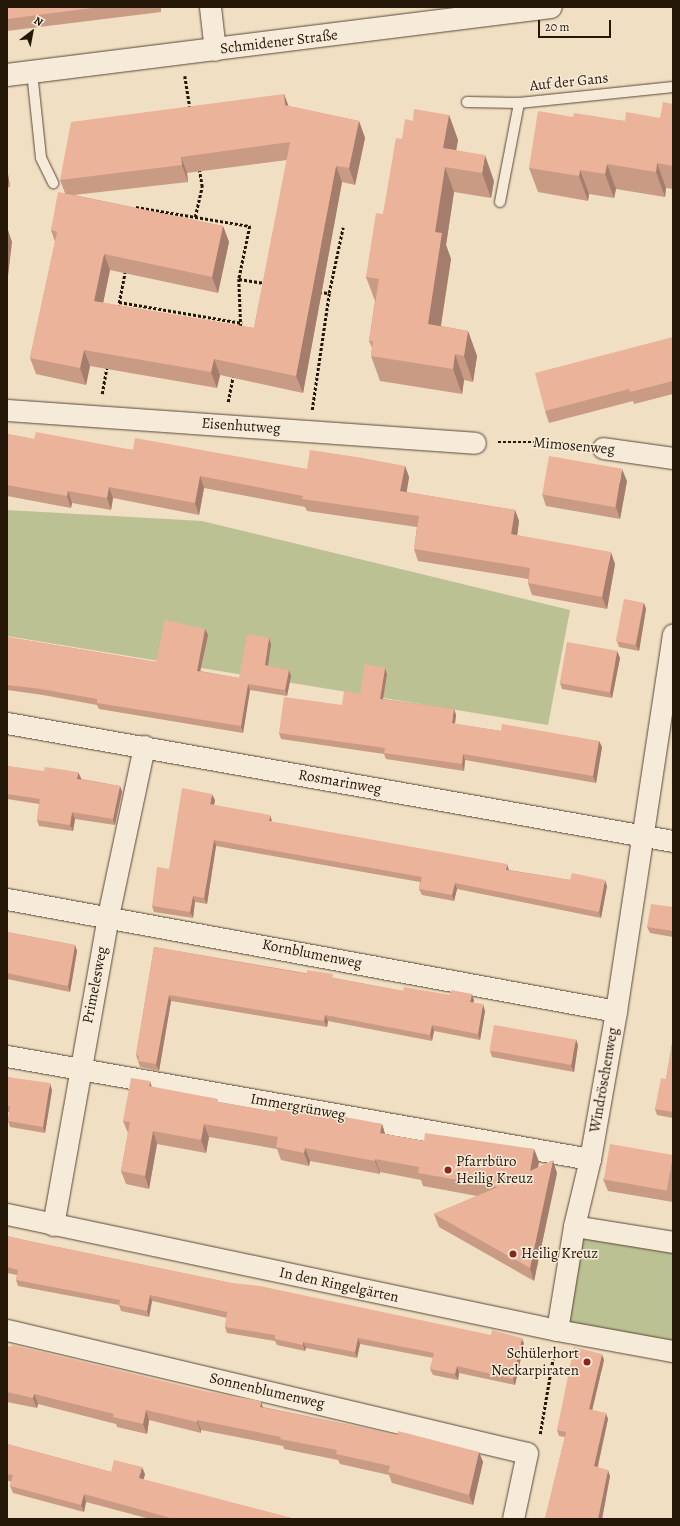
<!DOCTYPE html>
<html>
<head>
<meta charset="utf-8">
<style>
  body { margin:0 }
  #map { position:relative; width:680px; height:1526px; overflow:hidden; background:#f1dfc4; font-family:Alegreya,serif }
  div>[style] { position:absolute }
  .green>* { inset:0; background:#bcc193 }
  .path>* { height:2.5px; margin-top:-1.25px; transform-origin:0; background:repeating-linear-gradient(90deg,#251708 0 3px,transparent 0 5px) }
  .roads { filter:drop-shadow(0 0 1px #584937) drop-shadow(0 0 1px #584937) }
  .lane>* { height:10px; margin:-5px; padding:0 5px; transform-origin:5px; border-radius:5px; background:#f6ead9 }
  .street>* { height:21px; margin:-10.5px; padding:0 10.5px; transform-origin:10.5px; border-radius:10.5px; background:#f6ead9 }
  .secondary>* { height:22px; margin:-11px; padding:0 11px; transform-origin:11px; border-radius:11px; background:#f6ead9 }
  .wall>* { inset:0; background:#c99a84 }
  .shaded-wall>* { inset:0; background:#a47d6c }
  .building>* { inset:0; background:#eab39a; transform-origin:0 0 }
  .dots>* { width:11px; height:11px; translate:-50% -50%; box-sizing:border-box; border:2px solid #f6ead9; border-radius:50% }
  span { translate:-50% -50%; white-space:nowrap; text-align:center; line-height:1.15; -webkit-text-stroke:3px #f6ead9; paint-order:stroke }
  .street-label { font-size:15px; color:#251708 }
  .poi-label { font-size:15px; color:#251708 }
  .left { translate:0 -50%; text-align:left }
  .right { translate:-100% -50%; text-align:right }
  .frame { position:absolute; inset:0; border:8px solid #251708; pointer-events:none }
  .north { position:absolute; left:12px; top:12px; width:40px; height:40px; -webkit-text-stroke:3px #f6ead9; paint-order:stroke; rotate:32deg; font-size:11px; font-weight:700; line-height:16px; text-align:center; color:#251708 }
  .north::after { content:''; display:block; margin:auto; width:14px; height:18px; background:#251708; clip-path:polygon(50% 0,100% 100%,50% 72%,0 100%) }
  .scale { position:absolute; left:538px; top:20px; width:73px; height:18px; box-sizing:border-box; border:2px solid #251708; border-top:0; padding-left:5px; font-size:12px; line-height:14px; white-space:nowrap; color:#251708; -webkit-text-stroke:3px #f6ead9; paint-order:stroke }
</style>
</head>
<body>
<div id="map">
  <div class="green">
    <div style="clip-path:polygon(7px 510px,202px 521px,570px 610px,548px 725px,7px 636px)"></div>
    <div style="clip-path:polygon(574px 1226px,673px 1242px,673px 1351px,557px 1330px)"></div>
  </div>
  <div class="path">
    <div style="left:185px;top:76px;width:32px;rotate:81deg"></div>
    <div style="left:136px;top:211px;width:4px;rotate:-90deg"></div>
    <div style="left:136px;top:207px;width:116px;rotate:9.5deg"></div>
    <div style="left:250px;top:226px;width:54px;rotate:101.7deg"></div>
    <div style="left:239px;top:279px;width:49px;rotate:87.7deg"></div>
    <div style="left:195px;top:217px;width:31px;rotate:-77deg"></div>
    <div style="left:202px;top:187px;width:18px;rotate:-99deg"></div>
    <div style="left:239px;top:279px;width:26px;rotate:9deg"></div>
    <div style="left:319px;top:292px;width:10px;rotate:6deg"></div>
    <div style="left:119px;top:302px;width:125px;rotate:9.7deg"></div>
    <div style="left:118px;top:308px;width:38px;rotate:-79deg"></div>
    <div style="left:102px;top:394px;width:28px;rotate:-80deg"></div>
    <div style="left:228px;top:402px;width:26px;rotate:-79deg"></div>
    <div style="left:312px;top:410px;width:118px;rotate:-81.7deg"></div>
    <div style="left:329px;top:293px;width:67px;rotate:-78deg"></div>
    <div style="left:498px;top:442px;width:48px"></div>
    <div style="left:546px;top:442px;width:35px;rotate:5deg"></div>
    <div style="left:540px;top:1434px;width:83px;rotate:-80.3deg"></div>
  </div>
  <div class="roads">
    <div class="lane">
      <div style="left:32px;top:72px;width:86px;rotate:84deg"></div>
      <div style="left:41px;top:158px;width:28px;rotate:64deg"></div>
      <div style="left:467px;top:102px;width:52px;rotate:1.1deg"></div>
      <div style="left:519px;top:103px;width:155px;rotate:-5.9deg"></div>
      <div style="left:500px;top:202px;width:101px;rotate:-79.1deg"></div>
    </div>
    <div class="street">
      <div style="left:210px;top:7px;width:43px;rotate:83.4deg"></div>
      <div style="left:7px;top:410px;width:469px;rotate:4deg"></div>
      <div style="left:603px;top:448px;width:71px;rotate:8.1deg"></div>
      <div style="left:7px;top:723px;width:676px;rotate:10.05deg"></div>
      <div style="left:7px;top:899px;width:619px;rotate:10.42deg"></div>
      <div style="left:7px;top:1056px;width:592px;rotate:10.02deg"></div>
      <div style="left:7px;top:1214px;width:562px;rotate:11.91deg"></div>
      <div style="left:557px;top:1330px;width:118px;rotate:10.3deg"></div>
      <div style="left:53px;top:1225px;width:314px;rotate:-79.9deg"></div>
      <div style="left:108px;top:916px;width:174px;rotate:-78deg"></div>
      <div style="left:574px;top:1226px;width:100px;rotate:9.2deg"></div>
      <div style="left:7px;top:1330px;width:534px;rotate:13.31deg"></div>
      <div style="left:527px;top:1453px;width:67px;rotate:102deg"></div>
      <div style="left:557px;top:1330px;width:105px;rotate:-80.7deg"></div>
      <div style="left:574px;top:1226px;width:69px;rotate:-76.6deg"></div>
      <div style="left:590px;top:1159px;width:150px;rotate:-80deg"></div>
      <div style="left:616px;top:1011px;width:381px;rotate:-81.4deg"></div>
    </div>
    <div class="secondary">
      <div style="left:7px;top:75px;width:548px;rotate:-7.13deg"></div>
    </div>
  </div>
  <div class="wall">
    <div style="clip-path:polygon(7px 7px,161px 7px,161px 12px,7px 31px)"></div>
    <div style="clip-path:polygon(evenodd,284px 94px,288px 106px,359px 121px,365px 138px,355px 185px,342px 182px,303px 393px,220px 375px,217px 388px,90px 366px,86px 385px,36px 374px,30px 358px,55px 242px,51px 230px,65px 193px,60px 180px,284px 94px,287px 160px,254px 328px,103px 303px,110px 270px,218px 293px,229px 242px,223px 226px,74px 195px,188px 182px,187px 173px,287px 160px)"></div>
    <div style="clip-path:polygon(673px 104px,673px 189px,666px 188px,665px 197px,616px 189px,614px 198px,589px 194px,588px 201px,538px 192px,529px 168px,573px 117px,625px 121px,660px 118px)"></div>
    <div style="clip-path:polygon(449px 115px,458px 140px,456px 150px,494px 181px,491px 198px,454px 192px,446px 245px,451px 259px,441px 326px,468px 331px,477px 356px,473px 382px,464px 380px,462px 394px,380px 381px,371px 356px,372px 348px,369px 341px,375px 301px,366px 277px,383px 214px,402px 139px,413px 121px)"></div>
    <div style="clip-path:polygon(7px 168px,10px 187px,7px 188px)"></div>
    <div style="clip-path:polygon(673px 337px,673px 394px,634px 404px,633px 401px,549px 423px,545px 411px)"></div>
    <div style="clip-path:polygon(7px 434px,34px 439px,307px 469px,405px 466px,409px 477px,406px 492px,515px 510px,519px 521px,517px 535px,615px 564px,607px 609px,532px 595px,528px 583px,528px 579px,418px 561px,414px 549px,417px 527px,307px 511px,305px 507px,204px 488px,199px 515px,113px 498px,111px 510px,72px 503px,71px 508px,7px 496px)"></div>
    <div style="clip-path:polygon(627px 481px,620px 519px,546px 506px,542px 494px)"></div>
    <div style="clip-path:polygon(644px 603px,646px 609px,639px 651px,619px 647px,617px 641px)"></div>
    <div style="clip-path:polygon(205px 629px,208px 635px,200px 671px,239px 678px,269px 638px,271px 644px,268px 666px,289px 670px,291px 676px,287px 696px,250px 690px,243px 733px,99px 709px,97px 705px,43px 695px,7px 690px,7px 637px,156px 662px)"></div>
    <div style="clip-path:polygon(617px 651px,620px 658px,612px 698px,562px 689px,560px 683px)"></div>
    <div style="clip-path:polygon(387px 674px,383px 699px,454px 709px,456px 715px,455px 724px,501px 731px,599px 741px,602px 747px,596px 783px,465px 760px,464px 771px,386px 759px,384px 754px,281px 739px,279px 733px,342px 705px,360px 694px)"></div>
    <div style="clip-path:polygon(7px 766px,81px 778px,81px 779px,120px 786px,122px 792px,115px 825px,75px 819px,73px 831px,39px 826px,37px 820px,39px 804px,7px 799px)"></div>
    <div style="clip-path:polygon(215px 800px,214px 805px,272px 822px,509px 870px,607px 886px,601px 918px,457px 889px,454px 901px,422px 895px,419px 889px,420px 882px,216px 846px,207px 904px,195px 902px,193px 918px,154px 912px,152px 906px,169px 869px)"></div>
    <div style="clip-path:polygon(673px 907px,673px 937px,650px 933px,647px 927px)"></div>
    <div style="clip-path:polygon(7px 932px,75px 945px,77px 951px,70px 992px,7px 979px)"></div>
    <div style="clip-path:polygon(154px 947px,334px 978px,403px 991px,474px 1000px,473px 1003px,485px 1011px,480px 1040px,434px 1031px,432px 1041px,328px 1021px,327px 1027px,171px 1001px,159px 1071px,140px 1067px,136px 1055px)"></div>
    <div style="clip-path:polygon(673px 1038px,673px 1118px,657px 1115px,655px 1109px,666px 1079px)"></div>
    <div style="clip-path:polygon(578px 1045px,574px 1072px,492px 1057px,490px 1051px)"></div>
    <div style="clip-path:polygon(7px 1077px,52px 1090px,45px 1133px,10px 1127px,8px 1121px,9px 1112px,7px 1112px)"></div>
    <div style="clip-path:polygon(152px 1087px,219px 1102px,275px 1112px,382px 1124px,385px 1134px,424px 1141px,534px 1149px,539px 1162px,538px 1167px,557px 1173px,534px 1281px,439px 1227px,434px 1214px,477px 1196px,423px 1186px,421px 1180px,380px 1172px,380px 1174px,310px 1161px,309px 1166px,281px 1160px,277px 1149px,209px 1137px,206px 1153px,157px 1144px,149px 1189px,126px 1184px,121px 1171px,128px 1133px,123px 1121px)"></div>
    <div style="clip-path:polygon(673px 1155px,673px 1202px,608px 1191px,603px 1179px)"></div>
    <div style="clip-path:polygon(7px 1236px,24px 1240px,524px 1344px,515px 1385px,459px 1373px,458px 1380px,433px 1375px,430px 1369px,433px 1358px,360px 1344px,357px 1358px,306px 1348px,305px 1351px,277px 1345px,275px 1341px,227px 1333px,225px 1327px,227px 1318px,152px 1301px,149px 1317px,121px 1311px,119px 1305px,18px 1286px,16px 1280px,17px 1275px,7px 1273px)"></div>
    <div style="clip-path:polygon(7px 1346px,263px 1407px,479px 1452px,483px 1462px,473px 1505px,392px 1483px,389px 1475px,340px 1464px,338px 1460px,284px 1449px,283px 1446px,201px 1430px,201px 1433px,149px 1420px,147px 1434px,117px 1427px,116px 1424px,38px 1404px,37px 1408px,7px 1402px)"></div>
    <div style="clip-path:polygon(604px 1360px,592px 1410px,608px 1419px,598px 1467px,610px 1476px,602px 1519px,545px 1519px,565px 1437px,559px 1436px,557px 1430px)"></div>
    <div style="clip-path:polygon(7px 1444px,111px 1472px,145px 1474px,143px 1480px,295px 1519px,150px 1519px,86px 1502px,84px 1512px,13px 1493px,10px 1486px,11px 1482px,7px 1480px)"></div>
  </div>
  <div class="shaded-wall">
    <div style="clip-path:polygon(284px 94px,290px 110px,285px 105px)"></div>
    <div style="clip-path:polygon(449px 115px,458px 140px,453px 168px,443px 148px)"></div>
    <div style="clip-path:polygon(359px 121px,365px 138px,355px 185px,349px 168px)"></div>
    <div style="clip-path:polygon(485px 155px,494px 181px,491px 198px,482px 173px)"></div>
    <div style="clip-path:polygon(181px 157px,187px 173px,188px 182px,182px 165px)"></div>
    <div style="clip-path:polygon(657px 163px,666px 188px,665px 197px,656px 172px)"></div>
    <div style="clip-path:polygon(607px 164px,616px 189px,614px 198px,605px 174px)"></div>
    <div style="clip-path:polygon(336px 166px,342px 182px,303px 393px,296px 376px)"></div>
    <div style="clip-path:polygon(445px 167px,454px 192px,446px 245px,451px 259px,437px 350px,428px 324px,435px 232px)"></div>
    <div style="clip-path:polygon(7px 168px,10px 187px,7px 179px)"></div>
    <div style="clip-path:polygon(580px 170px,589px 194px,588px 201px,579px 176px)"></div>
    <div style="clip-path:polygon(223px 226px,229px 242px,218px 293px,212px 277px)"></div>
    <div style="clip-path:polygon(8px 230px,12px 242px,7px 285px,7px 236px)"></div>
    <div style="clip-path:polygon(104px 254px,110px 270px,100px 318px,94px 301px)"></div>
    <div style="clip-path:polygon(468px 331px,477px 356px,473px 382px,464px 356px)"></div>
    <div style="clip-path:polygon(84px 350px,90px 366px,86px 385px,80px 368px)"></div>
    <div style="clip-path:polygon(455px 354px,464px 380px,462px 394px,453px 369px)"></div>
    <div style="clip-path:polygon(214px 359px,220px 375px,217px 388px,211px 372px)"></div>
    <div style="clip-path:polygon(405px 466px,409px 477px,405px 503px,400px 491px)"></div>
    <div style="clip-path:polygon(622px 469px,627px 481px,620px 519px,616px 507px)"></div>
    <div style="clip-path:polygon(200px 476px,204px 488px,199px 515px,195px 503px)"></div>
    <div style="clip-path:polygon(109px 487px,113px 498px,111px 510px,107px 498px)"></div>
    <div style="clip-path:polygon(68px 491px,72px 503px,71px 508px,67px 496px)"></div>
    <div style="clip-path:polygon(515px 510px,519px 521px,516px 545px,511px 534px)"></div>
    <div style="clip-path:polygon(611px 552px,615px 564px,607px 609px,602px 597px)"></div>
    <div style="clip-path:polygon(644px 603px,646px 609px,639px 651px,636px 645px)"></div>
    <div style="clip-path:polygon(205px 629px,208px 635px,199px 677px,197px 671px)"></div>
    <div style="clip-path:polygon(269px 638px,271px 644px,267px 672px,265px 665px)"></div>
    <div style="clip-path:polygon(617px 651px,620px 658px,612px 698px,610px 692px)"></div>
    <div style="clip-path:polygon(385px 668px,387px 674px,382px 705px,380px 699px)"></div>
    <div style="clip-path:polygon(289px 670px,291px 676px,287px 696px,285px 690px)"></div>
    <div style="clip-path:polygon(248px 684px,250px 690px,243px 733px,241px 726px)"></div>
    <div style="clip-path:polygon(454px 709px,456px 715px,454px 730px,452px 723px)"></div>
    <div style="clip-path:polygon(599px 741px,602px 747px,596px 783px,593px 776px)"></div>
    <div style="clip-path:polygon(463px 754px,465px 760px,464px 771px,462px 764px)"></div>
    <div style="clip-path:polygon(78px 772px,81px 778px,80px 785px,77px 779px)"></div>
    <div style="clip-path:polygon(120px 786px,122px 792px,115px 825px,113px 819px)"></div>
    <div style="clip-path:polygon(212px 794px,215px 800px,213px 811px,210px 804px)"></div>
    <div style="clip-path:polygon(72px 812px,75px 819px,73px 831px,70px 825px)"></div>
    <div style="clip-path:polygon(270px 815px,272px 821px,269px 821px)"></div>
    <div style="clip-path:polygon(214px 840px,216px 846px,207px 904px,204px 898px)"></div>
    <div style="clip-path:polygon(507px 864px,509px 870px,506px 870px)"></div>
    <div style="clip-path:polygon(605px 880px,607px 886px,601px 918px,599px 912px)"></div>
    <div style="clip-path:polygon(455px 883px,457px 889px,454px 901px,452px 895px)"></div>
    <div style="clip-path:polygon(193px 896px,195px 902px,193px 918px,190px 912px)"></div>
    <div style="clip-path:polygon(75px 945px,77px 951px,70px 992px,68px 986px)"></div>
    <div style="clip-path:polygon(472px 994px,474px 1000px,472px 1008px,470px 1002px)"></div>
    <div style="clip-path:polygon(169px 995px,171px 1001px,159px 1071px,156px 1064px)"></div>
    <div style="clip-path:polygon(483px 1004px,485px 1011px,480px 1040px,478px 1034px)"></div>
    <div style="clip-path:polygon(325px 1015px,328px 1021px,327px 1027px,324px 1021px)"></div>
    <div style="clip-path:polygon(432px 1025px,434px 1031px,432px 1041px,430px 1035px)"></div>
    <div style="clip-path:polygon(576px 1039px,578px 1045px,574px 1072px,571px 1066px)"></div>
    <div style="clip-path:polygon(150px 1081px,154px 1094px,149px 1086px)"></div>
    <div style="clip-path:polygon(50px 1083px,52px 1090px,45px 1133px,43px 1127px)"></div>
    <div style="clip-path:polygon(204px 1124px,209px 1137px,206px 1153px,201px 1140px)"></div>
    <div style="clip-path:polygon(382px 1124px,386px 1137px,380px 1133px)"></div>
    <div style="clip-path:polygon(153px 1131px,157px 1144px,149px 1189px,145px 1176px)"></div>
    <div style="clip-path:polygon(305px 1148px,310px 1161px,309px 1166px,304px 1153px)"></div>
    <div style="clip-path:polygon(534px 1149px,539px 1162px,535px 1184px,530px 1171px)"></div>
    <div style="clip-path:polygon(375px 1159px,380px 1172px,380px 1174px,375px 1161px)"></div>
    <div style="clip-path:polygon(553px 1160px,557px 1173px,534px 1281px,530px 1268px)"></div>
    <div style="clip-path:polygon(150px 1295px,152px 1301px,149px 1317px,147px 1311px)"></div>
    <div style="clip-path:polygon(358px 1338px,360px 1344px,357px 1358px,355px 1352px)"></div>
    <div style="clip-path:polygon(522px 1338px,524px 1344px,515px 1385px,513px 1379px)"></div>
    <div style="clip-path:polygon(303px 1342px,306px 1348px,305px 1351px,303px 1345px)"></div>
    <div style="clip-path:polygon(602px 1354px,604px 1360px,591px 1415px,589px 1409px)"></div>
    <div style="clip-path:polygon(457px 1366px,459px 1373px,458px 1380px,455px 1374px)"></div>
    <div style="clip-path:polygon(34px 1394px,38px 1404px,37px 1408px,33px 1398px)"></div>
    <div style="clip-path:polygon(261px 1401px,264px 1411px,260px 1407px)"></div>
    <div style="clip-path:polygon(146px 1410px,149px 1420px,147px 1434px,143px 1424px)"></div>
    <div style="clip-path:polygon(606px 1413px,608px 1419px,596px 1473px,594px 1466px)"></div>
    <div style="clip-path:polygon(197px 1420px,201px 1430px,201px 1433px,197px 1422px)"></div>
    <div style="clip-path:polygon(479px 1452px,483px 1462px,473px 1505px,469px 1495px)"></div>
    <div style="clip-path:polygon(142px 1467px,145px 1474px,142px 1486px,139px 1478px)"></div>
    <div style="clip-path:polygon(608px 1470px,610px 1476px,602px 1519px,598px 1519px)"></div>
    <div style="clip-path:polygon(84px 1494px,86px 1502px,84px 1512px,81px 1505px)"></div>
  </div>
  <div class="building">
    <div style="clip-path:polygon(7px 7px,100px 7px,7px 19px)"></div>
    <div style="clip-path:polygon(284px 94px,285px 105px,359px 121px,349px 168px,336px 166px,296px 376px,214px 359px,211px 372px,84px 350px,80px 368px,30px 358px,57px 232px,51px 230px,58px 192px,223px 226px,212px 277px,104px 254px,94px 301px,254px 328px,290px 142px,181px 157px,182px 165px,60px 180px,71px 122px)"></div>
    <div style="clip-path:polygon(663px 102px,673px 104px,673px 166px,657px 163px,656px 172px,607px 164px,605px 174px,580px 170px,579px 176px,529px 168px,538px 111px,573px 117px,574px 113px,625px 121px,626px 112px,660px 118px)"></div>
    <div style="clip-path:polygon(414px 109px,449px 115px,443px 148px,485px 155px,482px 173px,445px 167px,435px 232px,442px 233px,428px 324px,468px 331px,464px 356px,455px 354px,453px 369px,371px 356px,373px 341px,369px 341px,379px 279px,366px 277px,376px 213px,383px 214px,396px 138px,402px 139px,405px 119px,413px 121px)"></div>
    <div style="clip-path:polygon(673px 337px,673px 381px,630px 392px,629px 389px,545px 411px,535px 373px)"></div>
    <div style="clip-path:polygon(36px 432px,133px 450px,135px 438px,307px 469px,310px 450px,363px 458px,405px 466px,400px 491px,515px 510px,511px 534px,611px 552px,602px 597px,528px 583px,530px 568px,414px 549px,419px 516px,302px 499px,303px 496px,200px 476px,195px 503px,109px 487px,107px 498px,68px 491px,67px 496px,7px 485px,7px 434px,34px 439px)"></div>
    <div style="left:549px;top:456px;width:74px;height:39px;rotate:10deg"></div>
    <div style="left:624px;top:599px;width:20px;height:43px;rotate:11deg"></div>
    <div style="clip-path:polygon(165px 620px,205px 629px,197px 671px,239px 678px,247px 634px,269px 638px,265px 665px,289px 670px,285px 690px,248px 684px,241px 726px,97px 703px,97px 699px,41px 689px,7px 685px,7px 637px,156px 662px)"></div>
    <div style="left:567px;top:642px;width:51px;height:42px;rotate:10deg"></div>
    <div style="clip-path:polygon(365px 664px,385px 668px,380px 699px,454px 709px,452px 723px,501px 731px,502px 724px,599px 741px,593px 776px,463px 754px,462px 764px,384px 753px,385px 748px,279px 733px,284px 697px,342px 705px,344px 691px,360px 694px)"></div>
    <div style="clip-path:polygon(7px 766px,44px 771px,45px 767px,78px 772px,77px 779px,120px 786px,113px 819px,72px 812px,70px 825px,37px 820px,40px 799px,7px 794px)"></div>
    <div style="clip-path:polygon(182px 788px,212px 794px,210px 804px,270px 815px,269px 821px,507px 864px,506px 870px,570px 880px,572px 873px,605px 880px,599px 912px,455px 883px,452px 895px,419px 889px,422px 877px,214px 840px,204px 898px,193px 896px,190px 912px,152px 906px,157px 867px,169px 869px)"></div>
    <div style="clip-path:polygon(651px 904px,673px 907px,673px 931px,647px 927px)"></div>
    <div style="clip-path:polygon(7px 932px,75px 945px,68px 986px,7px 973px)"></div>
    <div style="clip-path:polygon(154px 947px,307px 974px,307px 970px,333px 974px,332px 978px,403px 991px,404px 987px,450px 995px,451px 990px,472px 994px,470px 1002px,483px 1004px,478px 1034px,432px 1025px,430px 1035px,325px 1015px,324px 1021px,169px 995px,156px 1064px,138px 1061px,139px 1056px,136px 1055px)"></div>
    <div style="left:494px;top:1025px;width:83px;height:26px;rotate:10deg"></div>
    <div style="clip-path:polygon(673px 1038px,673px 1112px,655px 1109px,661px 1078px,666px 1079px)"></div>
    <div style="clip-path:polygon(7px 1077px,50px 1083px,43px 1127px,8px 1121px,10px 1106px,7px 1106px)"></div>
    <div style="clip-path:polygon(131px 1078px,150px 1081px,149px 1086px,218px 1099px,218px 1102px,275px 1112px,276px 1104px,382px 1124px,380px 1133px,424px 1141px,425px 1133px,534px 1149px,530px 1171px,553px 1160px,530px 1268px,434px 1214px,498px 1187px,418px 1173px,419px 1167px,375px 1159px,375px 1161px,305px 1148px,304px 1153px,276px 1147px,278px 1137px,204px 1124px,201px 1140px,153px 1131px,145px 1176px,121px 1171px,130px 1122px,123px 1121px)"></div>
    <div style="left:610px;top:1144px;width:64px;height:36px;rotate:10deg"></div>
    <div style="clip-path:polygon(7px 1236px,24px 1240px,232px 1283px,260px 1286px,491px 1335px,492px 1330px,522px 1338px,513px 1379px,457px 1366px,455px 1374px,430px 1369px,434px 1353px,358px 1338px,355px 1352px,303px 1342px,303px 1345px,275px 1339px,275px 1335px,225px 1327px,227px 1312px,150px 1295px,147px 1311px,119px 1305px,120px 1300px,16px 1280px,18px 1270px,7px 1267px)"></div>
    <div style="clip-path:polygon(12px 1345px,43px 1352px,204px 1391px,261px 1401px,260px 1407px,398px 1435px,398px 1431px,479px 1452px,469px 1495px,388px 1472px,390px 1466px,336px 1454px,337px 1450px,280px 1439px,281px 1437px,197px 1420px,197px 1422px,146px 1410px,143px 1424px,113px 1417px,114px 1414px,34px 1394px,33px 1398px,7px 1392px,7px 1346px,11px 1347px)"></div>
    <div style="clip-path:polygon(574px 1347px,602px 1354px,589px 1409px,606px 1413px,594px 1466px,608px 1470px,598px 1519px,545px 1519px,566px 1432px,557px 1430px)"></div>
    <div style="clip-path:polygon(7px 1444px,111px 1472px,114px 1460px,142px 1467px,139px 1478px,295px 1519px,174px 1519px,84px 1494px,81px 1505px,10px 1486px,13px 1475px,7px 1474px)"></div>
  </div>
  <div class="dots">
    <div style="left:448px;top:1170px;background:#8f2418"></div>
    <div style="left:513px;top:1254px;background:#8f2418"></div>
    <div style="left:587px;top:1362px;background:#8f2418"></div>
  </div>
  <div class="street-label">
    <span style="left:279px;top:42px;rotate:-7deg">Schmidener Straße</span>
    <span style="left:569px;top:82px;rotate:-6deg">Auf der Gans</span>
    <span style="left:241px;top:426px;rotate:4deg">Eisenhutweg</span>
    <span style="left:574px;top:446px;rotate:5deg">Mimosenweg</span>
    <span style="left:340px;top:782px;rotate:10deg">Rosmarinweg</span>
    <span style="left:312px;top:954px;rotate:11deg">Kornblumenweg</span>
    <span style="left:95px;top:985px;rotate:-79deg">Primelesweg</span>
    <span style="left:604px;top:1080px;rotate:-80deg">Windröschenweg</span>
    <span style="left:298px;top:1107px;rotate:10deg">Immergrünweg</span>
    <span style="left:339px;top:1285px;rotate:12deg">In den Ringelgärten</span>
    <span style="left:267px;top:1391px;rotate:13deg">Sonnenblumenweg</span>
  </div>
  <div class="poi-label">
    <span class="left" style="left:456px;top:1170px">Pfarrbüro<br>Heilig Kreuz</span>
    <span class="left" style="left:521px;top:1254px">Heilig Kreuz</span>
    <span class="right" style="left:579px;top:1362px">Schülerhort<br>Neckarpiraten</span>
  </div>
  <div class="frame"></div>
  <div class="north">N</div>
  <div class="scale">20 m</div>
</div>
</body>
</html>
